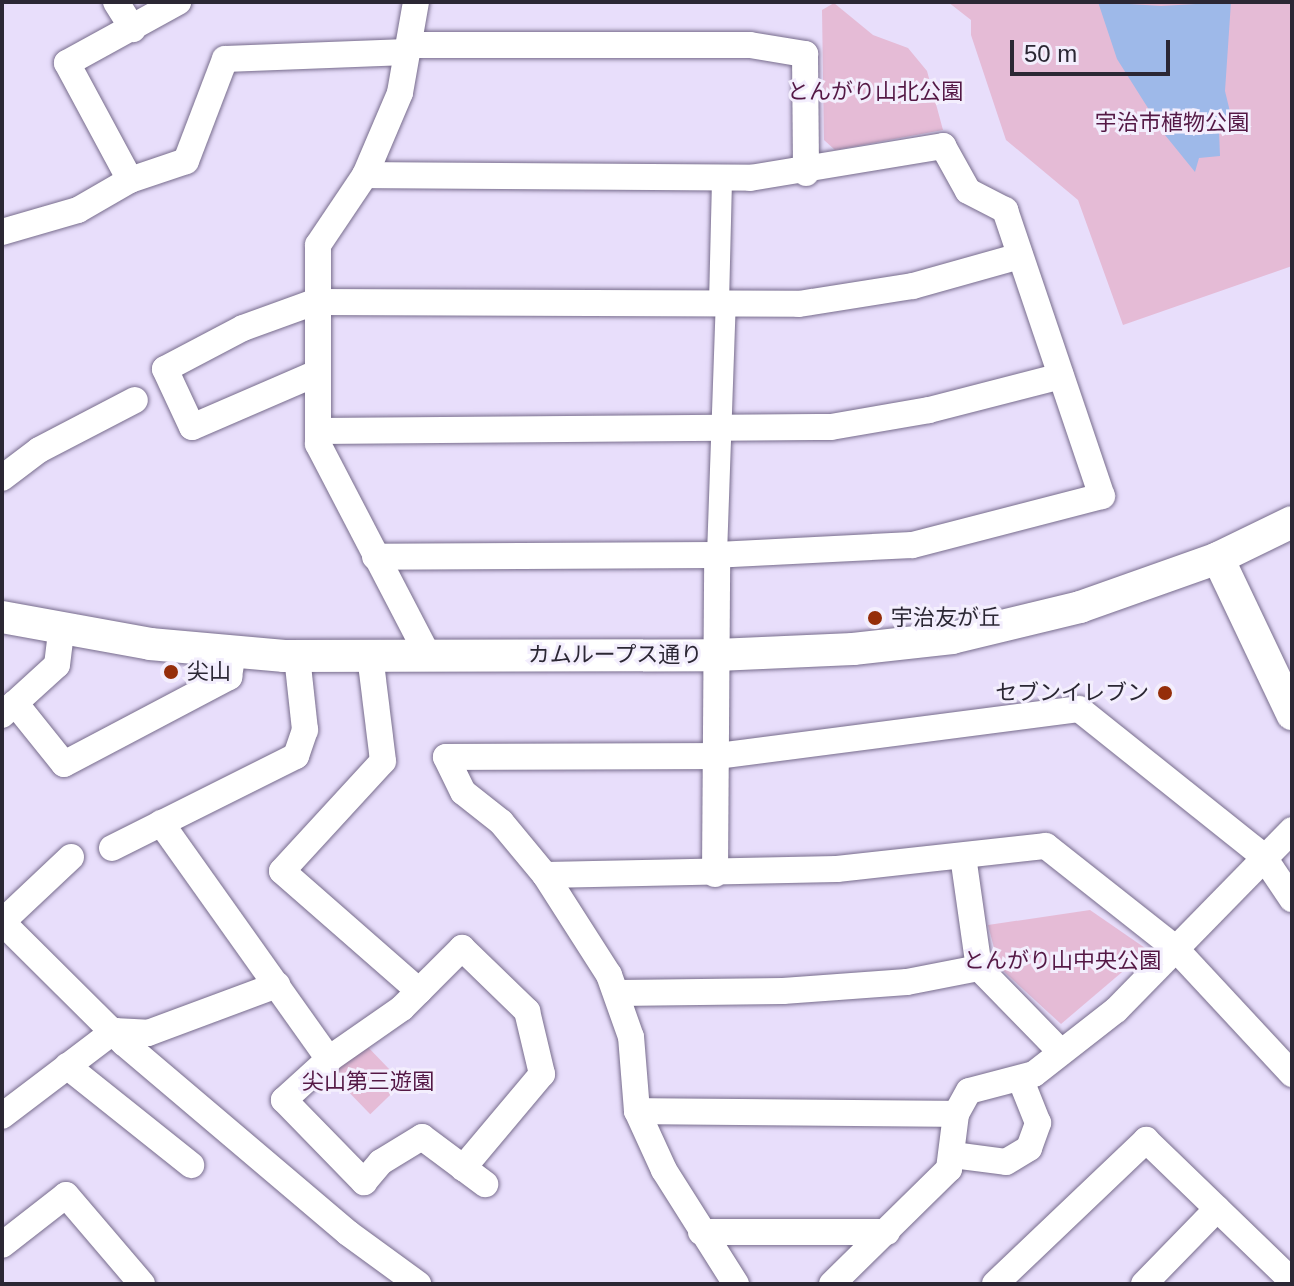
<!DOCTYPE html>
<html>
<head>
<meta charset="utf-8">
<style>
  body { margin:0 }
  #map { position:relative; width:1294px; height:1286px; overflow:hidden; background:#e8defb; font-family:Arial,"Noto Sans JP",sans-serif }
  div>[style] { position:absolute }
  .green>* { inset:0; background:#e5bbd6; transform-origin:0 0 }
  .water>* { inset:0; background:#9eb9e9 }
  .roads { filter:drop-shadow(0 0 2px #776c8c) drop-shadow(0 0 2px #776c8c) }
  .pedestrian>* { height:20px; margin:-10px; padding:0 10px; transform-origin:10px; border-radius:10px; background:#fff }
  .minor>* { height:26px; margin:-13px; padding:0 13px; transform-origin:13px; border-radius:13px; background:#fff }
  .tertiary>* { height:32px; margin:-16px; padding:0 16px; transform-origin:16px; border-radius:16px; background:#fff }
  .dots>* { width:22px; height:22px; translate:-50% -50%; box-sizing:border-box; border:4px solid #f3eefd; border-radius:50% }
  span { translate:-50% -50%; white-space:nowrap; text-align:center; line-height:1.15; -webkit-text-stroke:6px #f3eefd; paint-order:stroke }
  .park-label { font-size:22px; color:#541845 }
  .poi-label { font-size:22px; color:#2b2734 }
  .left { translate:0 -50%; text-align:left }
  .right { translate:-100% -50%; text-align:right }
  .street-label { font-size:22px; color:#2b2734 }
  .frame { position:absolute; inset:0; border:4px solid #2b2734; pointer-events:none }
  .scale { position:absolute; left:1010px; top:40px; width:160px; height:36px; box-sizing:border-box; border:4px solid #2b2734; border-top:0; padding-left:10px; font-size:24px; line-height:28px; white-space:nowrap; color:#2b2734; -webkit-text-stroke:6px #f3eefd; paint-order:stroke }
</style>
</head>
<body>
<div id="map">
  <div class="green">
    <div style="clip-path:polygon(948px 2px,1292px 2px,1292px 266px,1123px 325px,1078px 200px,1006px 140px,971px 35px,971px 20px)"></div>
    <div style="clip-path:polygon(834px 3px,873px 35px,908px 48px,927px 71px,943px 130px,835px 150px,824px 140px,822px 10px)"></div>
    <div style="clip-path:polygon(1090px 910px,1148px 950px,1061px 1024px,999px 967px,988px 925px)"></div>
    <div style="left:363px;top:1042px;width:57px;height:45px;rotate:46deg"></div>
  </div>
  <div class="water">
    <div style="clip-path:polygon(1098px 2px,1161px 6px,1231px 2px,1225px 91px,1232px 120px,1219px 130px,1220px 156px,1199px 158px,1195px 172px,1165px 135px,1117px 59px)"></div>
  </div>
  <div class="roads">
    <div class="pedestrian">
      <div style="left:719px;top:303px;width:125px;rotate:-88.6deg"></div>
      <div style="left:717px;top:555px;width:252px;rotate:-88deg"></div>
    </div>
    <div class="minor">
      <div style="left:116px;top:2px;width:32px;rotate:58deg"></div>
      <div style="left:416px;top:2px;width:92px;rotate:100deg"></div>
      <div style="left:400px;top:93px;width:89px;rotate:113.1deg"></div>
      <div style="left:365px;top:175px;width:84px;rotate:123.9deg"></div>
      <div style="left:318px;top:245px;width:199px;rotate:90deg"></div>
      <div style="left:318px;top:444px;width:238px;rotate:62.5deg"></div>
      <div style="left:409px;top:45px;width:341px"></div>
      <div style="left:750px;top:45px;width:56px;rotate:9.3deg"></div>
      <div style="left:805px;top:54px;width:119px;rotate:89.5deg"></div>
      <div style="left:365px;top:175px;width:385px;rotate:0.4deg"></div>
      <div style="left:750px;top:178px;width:196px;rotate:-9.4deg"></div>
      <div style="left:943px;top:146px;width:51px;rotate:60.9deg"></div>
      <div style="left:968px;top:191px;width:42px;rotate:27.2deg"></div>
      <div style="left:1005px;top:210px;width:302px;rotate:71.3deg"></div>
      <div style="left:1102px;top:496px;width:196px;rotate:165.5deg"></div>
      <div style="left:912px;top:545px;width:195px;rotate:177.1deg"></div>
      <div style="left:717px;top:555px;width:342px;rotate:179.7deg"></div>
      <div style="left:130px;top:180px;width:133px;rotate:-118.3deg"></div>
      <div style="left:67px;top:63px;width:127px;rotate:-28.8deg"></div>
      <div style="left:2px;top:232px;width:79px;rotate:-16.1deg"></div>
      <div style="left:78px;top:210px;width:60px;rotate:-30deg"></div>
      <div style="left:130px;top:180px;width:59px;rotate:-18.7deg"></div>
      <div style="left:186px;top:161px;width:109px;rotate:-69.1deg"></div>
      <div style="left:225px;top:59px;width:182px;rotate:-2.2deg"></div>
      <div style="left:317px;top:373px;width:136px;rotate:156.6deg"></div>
      <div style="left:192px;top:427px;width:64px;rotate:-115deg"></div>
      <div style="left:165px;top:369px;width:88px;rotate:-27.7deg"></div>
      <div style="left:243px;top:328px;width:77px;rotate:-19.9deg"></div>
      <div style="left:315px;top:302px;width:484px;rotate:0.2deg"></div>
      <div style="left:799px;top:304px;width:115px;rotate:-9deg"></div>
      <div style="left:913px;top:286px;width:111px;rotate:-15.7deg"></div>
      <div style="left:318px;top:431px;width:513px;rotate:-0.45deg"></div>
      <div style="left:831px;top:427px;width:99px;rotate:-9.8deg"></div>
      <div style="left:929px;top:410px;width:136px;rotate:-14.4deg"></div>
      <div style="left:2px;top:478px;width:46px;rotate:-37.1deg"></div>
      <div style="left:39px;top:450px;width:108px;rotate:-27.5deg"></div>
      <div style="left:15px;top:703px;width:78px;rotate:51.2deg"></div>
      <div style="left:64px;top:764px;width:187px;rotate:-27.8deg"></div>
      <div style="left:229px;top:677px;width:25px;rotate:-81deg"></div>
      <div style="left:2px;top:715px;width:74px;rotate:-42.3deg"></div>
      <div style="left:57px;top:665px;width:35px;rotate:-83deg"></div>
      <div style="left:161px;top:823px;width:290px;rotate:54.6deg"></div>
      <div style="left:329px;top:1059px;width:89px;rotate:-34.9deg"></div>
      <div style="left:402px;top:1008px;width:24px;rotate:-45deg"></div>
      <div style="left:419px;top:991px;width:182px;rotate:-138.8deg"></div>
      <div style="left:282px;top:871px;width:149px;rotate:-47.4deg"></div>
      <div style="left:383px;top:761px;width:107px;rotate:-97deg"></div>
      <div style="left:112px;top:848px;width:206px;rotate:-26.6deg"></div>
      <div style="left:296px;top:756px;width:28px;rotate:-71deg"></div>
      <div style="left:305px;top:730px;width:74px;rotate:-96.2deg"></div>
      <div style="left:963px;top:856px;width:113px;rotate:81.9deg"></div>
      <div style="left:979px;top:968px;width:117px;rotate:45.7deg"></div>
      <div style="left:71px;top:857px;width:95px;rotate:136.7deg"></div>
      <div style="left:2px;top:922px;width:172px;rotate:44.8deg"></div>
      <div style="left:124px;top:1043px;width:294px;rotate:40.3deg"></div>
      <div style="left:348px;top:1233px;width:87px;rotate:36.1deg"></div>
      <div style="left:715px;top:874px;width:319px;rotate:-89.6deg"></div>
      <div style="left:545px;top:875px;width:292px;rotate:-1.2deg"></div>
      <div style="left:837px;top:869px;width:210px;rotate:-6.3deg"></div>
      <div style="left:1046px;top:846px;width:164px;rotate:38.3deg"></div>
      <div style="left:1175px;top:948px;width:172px;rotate:47.1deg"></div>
      <div style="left:419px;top:991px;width:61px;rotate:-45deg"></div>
      <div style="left:462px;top:948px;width:91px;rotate:44.1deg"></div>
      <div style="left:527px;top:1011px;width:65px;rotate:76.6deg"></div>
      <div style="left:542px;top:1074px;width:123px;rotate:130deg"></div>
      <div style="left:618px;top:993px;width:165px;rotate:-0.7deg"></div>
      <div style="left:783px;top:991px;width:124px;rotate:-4.2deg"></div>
      <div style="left:907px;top:982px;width:73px;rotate:-11deg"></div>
      <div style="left:329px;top:1059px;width:61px;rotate:137.7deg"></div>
      <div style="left:284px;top:1100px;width:115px;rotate:45.7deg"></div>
      <div style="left:364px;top:1182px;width:26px;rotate:-50deg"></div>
      <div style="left:381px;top:1162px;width:48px;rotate:-31.4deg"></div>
      <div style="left:422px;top:1137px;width:79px;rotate:36.7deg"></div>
      <div style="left:67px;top:1066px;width:159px;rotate:38.6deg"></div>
      <div style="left:637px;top:1111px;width:319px;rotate:0.5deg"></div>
      <div style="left:2px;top:1116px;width:141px;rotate:-37.2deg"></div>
      <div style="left:114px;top:1031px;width:34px;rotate:3deg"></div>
      <div style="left:148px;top:1033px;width:138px;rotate:-20.4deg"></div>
      <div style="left:953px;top:1155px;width:53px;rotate:7.5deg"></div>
      <div style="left:1006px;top:1162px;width:27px;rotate:-31deg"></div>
      <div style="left:1029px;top:1148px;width:27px;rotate:-70deg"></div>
      <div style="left:1038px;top:1123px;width:48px;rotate:-111.8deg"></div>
      <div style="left:701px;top:1232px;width:186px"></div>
      <div style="left:2px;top:1245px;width:81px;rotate:-38deg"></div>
      <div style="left:66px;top:1195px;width:117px;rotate:49.5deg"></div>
      <div style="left:736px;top:1284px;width:135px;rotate:-122.3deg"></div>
      <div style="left:664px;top:1170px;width:65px;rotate:-114.6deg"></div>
      <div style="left:637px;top:1111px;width:74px;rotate:-94.6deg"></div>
      <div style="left:631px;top:1037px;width:66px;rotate:-109.5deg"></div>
      <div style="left:609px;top:975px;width:119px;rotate:-122.6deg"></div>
      <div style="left:545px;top:875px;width:69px;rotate:-129.7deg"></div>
      <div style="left:501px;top:822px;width:48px;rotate:-141.7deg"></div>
      <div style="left:463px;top:792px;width:39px;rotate:-116deg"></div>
      <div style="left:446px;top:757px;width:272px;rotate:-0.2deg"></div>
      <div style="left:718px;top:756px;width:364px;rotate:-7.4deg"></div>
      <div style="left:1079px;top:709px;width:236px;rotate:38.6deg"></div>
      <div style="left:1263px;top:856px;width:52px;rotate:56deg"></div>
      <div style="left:832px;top:1284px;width:164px;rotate:-44.5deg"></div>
      <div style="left:949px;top:1169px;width:55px;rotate:-82.7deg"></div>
      <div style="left:956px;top:1114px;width:26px;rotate:-61deg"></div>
      <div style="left:969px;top:1091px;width:67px;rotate:-14.7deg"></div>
      <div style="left:1034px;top:1074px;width:104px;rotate:-38deg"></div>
      <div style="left:1116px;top:1010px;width:252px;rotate:-45.6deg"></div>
      <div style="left:995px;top:1284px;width:209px;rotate:-43.6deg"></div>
      <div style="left:1146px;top:1140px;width:203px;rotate:44deg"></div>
      <div style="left:1144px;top:1284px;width:105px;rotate:-45.8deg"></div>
    </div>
    <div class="tertiary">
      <div style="left:1218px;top:558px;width:173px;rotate:64.6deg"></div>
      <div style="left:2px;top:617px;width:150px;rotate:10.3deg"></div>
      <div style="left:150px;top:644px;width:135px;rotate:5.1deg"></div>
      <div style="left:284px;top:656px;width:433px;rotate:-0.1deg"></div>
      <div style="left:717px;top:655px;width:136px;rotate:-2.5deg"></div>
      <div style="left:853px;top:649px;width:100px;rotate:-6.3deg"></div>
      <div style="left:952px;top:638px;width:132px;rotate:-13.6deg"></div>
      <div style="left:1080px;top:607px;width:146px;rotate:-19.5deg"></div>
      <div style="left:1218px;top:558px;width:82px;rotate:-25.9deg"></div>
    </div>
  </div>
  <div class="dots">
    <div style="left:875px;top:618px;background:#952e0a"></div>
    <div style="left:171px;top:672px;background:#952e0a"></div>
    <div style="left:1165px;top:693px;background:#952e0a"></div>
  </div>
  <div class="park-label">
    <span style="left:875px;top:92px">とんがり山北公園</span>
    <span style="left:1172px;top:123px">宇治市植物公園</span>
    <span style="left:1062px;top:961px">とんがり山中央公園</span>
    <span style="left:368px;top:1082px">尖山第三遊園</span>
  </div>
  <div class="poi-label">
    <span class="left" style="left:891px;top:618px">宇治友が丘</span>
    <span class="left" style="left:187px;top:672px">尖山</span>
    <span class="right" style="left:1149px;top:693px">セブンイレブン</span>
  </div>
  <div class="street-label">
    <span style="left:615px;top:655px">カムループス通り</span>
  </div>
  <div class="frame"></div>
  <div class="scale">50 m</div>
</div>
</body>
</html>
